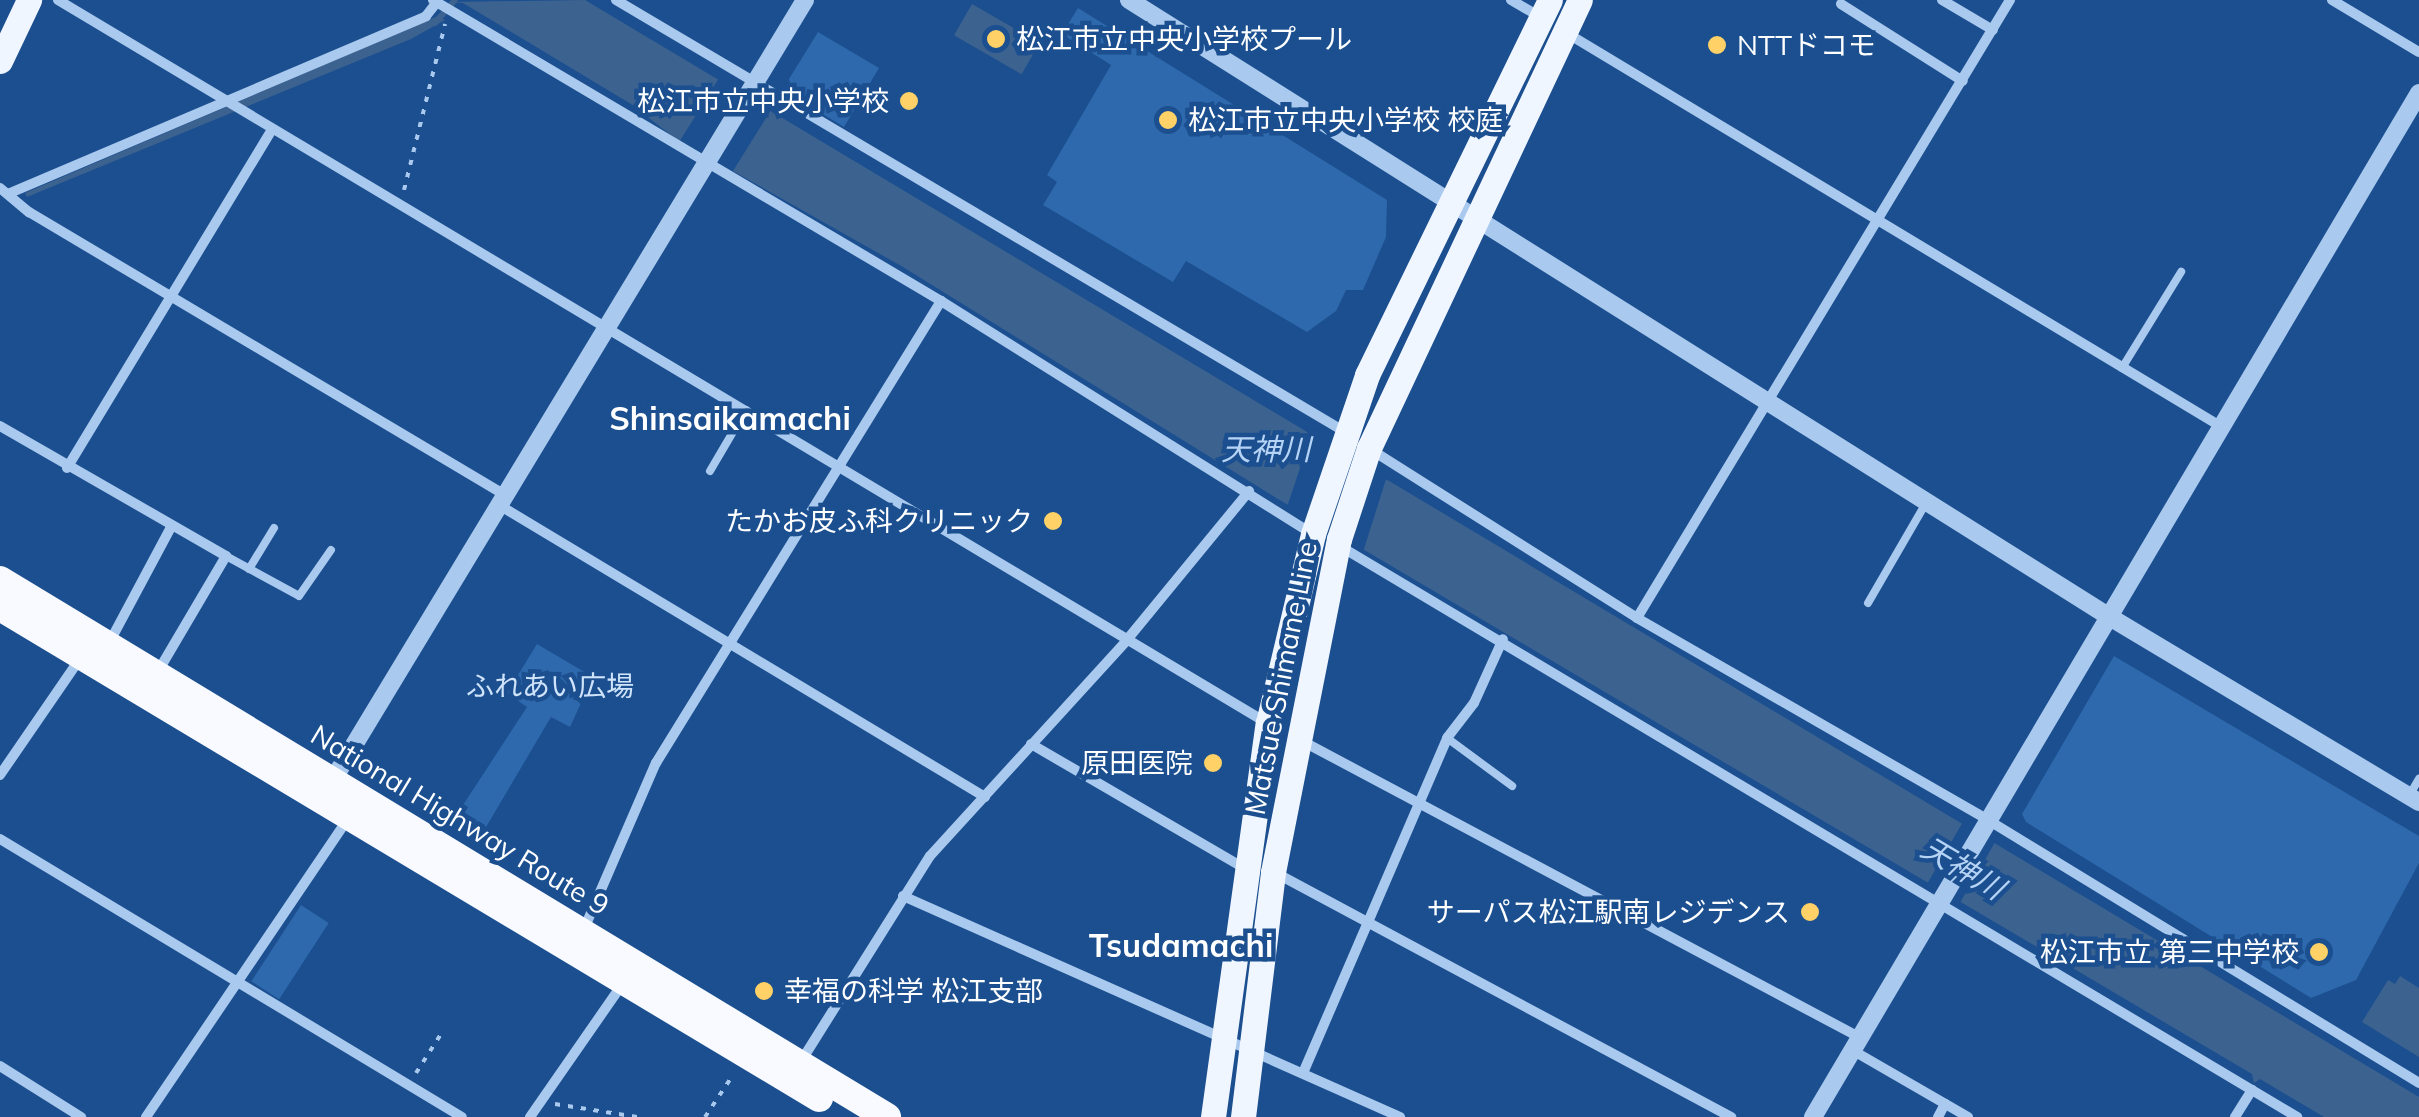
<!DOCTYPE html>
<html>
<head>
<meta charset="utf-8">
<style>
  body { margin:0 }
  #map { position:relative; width:2419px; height:1117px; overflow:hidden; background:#1b4f8f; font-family:Mulish,"Noto Sans JP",sans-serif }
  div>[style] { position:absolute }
  .green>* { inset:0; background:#2e69ad; transform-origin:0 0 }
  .water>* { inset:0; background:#3c6290; transform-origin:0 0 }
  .pier>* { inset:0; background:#1b4f8f; transform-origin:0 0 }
  .stream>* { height:6px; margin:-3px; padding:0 3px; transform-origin:3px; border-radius:3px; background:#3c6290 }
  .path>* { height:4px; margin-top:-2px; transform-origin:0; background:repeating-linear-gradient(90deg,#a9c9ee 0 5px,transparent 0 13px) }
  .service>* { height:8px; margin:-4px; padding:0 4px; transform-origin:4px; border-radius:4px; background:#a9c9ee }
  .minor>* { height:10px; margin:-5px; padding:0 5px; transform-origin:5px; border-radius:5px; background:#a9c9ee }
  .tertiary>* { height:18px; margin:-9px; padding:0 9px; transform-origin:9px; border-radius:9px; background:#a9c9ee }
  .primary>* { height:25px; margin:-12.5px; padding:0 12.5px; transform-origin:12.5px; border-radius:12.5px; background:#f0f6ff }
  .trunk>* { height:28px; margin:-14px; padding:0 14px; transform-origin:14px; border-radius:14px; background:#f8faff }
  .dots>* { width:28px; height:28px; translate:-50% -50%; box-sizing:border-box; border:5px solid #1b4f8f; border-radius:50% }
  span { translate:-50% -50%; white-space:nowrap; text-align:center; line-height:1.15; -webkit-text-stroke:9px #1b4f8f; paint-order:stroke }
  .poi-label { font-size:28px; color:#fff }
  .left { translate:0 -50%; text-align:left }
  .right { translate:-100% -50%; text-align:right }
  .street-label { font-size:28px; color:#fff }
  .park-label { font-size:28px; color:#cfe3fa }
  .water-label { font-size:30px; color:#b5d3f5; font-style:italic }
  .quarter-label { font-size:32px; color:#fff; font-weight:700 }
</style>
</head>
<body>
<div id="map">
  <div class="green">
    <div style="clip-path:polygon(1078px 8px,1387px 200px,1386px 237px,1363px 290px,1346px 290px,1336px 311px,1307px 332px,1186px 261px,1173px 282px,1043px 205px,1057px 182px,1047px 175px,1111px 65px,1062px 34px)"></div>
    <div style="clip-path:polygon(818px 32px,879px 68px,844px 127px,793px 96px,789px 79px)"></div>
    <div style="clip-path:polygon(537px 644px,593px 677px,570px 727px,551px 717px,476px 844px,448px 828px,527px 707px,507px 693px)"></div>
    <div style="clip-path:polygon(2114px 656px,2419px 836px,2419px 863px,2356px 980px,2311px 998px,2026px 822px,2022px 814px)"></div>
    <div style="left:301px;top:905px;width:33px;height:91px;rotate:33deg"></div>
  </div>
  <div class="water">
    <div style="clip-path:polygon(585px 0,2419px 1097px,2419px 1117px,2324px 1117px,2260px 1079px,2254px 1083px,2252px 1074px,1278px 499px,903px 267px,676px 139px,631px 104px,463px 3px,449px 2px)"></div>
    <div style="left:972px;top:4px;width:78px;height:36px;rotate:30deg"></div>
    <div style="clip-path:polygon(438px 16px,445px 20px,411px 39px,27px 197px,25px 193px)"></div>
    <div style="clip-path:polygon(2400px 976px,2419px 988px,2419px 1057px,2362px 1022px,2388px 980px,2395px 984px)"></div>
  </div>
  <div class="pier">
    <div style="left:721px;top:75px;width:61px;height:78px;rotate:32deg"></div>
    <div style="clip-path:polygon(1313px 429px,1387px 476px,1363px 552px,1287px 507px)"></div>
    <div style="left:1964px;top:820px;width:38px;height:76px;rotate:30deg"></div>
  </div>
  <div class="stream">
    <div style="left:435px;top:23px;width:30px;rotate:-49deg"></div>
  </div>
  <div class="path">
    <div style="left:404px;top:190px;width:171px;rotate:-76.1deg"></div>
    <div style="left:416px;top:1073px;width:50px;rotate:-57.3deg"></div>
    <div style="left:555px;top:1104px;width:83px;rotate:9deg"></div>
    <div style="left:705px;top:1117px;width:50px;rotate:-56.3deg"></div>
  </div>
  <div class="service">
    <div style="left:2122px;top:368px;width:113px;rotate:-58.4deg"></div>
    <div style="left:710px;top:471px;width:71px;rotate:-59.5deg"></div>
    <div style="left:226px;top:556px;width:83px;rotate:28.7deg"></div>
    <div style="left:299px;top:596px;width:56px;rotate:-55.2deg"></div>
    <div style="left:249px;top:569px;width:48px;rotate:-58.6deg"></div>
    <div style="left:1868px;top:603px;width:116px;rotate:-59.9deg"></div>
    <div style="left:1447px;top:738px;width:81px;rotate:36.4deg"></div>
    <div style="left:2409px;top:796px;width:20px;rotate:-60deg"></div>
  </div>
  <div class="minor">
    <div style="left:58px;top:0;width:1409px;rotate:30.88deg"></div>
    <div style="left:433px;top:0;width:590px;rotate:30.65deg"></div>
    <div style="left:941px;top:301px;width:439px;rotate:32.1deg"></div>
    <div style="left:616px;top:0;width:850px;rotate:30.64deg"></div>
    <div style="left:1511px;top:0;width:36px;rotate:30deg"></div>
    <div style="left:1942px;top:0;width:59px;rotate:30.5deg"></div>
    <div style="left:2332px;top:0;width:101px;rotate:30.9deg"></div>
    <div style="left:1841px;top:4px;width:144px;rotate:32.3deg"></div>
    <div style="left:1565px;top:32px;width:764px;rotate:31.03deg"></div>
    <div style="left:0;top:188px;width:38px;rotate:40deg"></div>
    <div style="left:29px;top:212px;width:554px;rotate:30.73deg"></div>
    <div style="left:10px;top:193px;width:452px;rotate:-23deg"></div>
    <div style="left:426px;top:16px;width:18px;rotate:-52deg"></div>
    <div style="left:0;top:426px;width:261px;rotate:29.9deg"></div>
    <div style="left:226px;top:556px;width:138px;rotate:120.5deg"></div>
    <div style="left:1370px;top:449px;width:316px;rotate:32.3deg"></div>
    <div style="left:1637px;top:618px;width:405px;rotate:29.9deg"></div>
    <div style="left:1988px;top:820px;width:505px;rotate:31.39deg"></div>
    <div style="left:67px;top:468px;width:395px;rotate:-58.8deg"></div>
    <div style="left:499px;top:505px;width:567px;rotate:31deg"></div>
    <div style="left:1338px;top:545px;width:1117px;rotate:30.81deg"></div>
    <div style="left:1637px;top:618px;width:722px;rotate:-58.89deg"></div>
    <div style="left:108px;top:645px;width:134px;rotate:-61.9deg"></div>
    <div style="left:1302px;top:741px;width:631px;rotate:27.99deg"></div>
    <div style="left:1031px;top:744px;width:249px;rotate:30.2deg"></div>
    <div style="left:0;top:775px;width:143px;rotate:-55.5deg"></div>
    <div style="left:0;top:839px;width:539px;rotate:31.04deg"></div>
    <div style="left:1274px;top:872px;width:519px;rotate:28.2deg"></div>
    <div style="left:903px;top:896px;width:544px;rotate:23.97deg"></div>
    <div style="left:584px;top:929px;width:181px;rotate:-66.6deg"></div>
    <div style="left:656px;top:763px;width:543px;rotate:-58.33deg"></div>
    <div style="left:1852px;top:1050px;width:134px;rotate:30deg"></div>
    <div style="left:800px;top:1063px;width:244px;rotate:-57.9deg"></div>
    <div style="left:930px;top:856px;width:291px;rotate:-47.6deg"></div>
    <div style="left:1126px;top:641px;width:194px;rotate:-50.6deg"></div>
    <div style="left:0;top:1066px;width:96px;rotate:32.2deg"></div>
    <div style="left:1303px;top:1073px;width:365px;rotate:-66.7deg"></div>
    <div style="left:1447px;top:738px;width:44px;rotate:-52.4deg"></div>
    <div style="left:1474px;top:703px;width:70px;rotate:-65.6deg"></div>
    <div style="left:146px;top:1117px;width:359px;rotate:-55.9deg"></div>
    <div style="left:530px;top:1117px;width:163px;rotate:-55.2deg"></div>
    <div style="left:1938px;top:1117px;width:15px;rotate:-62deg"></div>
    <div style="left:2235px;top:1117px;width:32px;rotate:-58deg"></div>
  </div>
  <div class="tertiary">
    <div style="left:1129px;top:0;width:1157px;rotate:32.18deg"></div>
    <div style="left:2108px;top:616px;width:362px;rotate:30.9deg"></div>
    <div style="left:328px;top:788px;width:921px;rotate:-58.81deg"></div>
    <div style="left:1813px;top:1117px;width:1190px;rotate:-59.38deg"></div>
  </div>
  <div class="primary">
    <div style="left:0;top:61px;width:68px;rotate:-64.6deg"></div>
    <div style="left:1213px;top:1117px;width:398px;rotate:-82.1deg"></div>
    <div style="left:1268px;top:723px;width:194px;rotate:-76.6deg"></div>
    <div style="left:1313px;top:534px;width:168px;rotate:-71.2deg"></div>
    <div style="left:1367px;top:375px;width:417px;rotate:-64deg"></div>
    <div style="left:1243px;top:1117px;width:247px;rotate:-83deg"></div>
    <div style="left:1273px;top:872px;width:339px;rotate:-78.8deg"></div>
    <div style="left:1339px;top:539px;width:96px;rotate:-71.8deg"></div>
    <div style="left:1369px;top:448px;width:495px;rotate:-64.8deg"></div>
  </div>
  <div class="trunk">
    <div style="left:0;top:580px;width:1037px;rotate:31.19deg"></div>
    <div style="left:0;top:607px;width:955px;rotate:30.94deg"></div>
  </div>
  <div class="dots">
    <div style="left:996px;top:39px;background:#ffd166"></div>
    <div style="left:1717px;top:45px;background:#ffd166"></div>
    <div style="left:909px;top:101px;background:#ffd166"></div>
    <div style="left:1168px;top:120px;background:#ffd166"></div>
    <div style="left:1053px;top:521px;background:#ffd166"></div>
    <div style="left:1213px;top:763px;background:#ffd166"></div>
    <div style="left:1810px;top:912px;background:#ffd166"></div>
    <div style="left:2319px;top:952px;background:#ffd166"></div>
    <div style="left:764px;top:991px;background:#ffd166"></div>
  </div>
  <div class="poi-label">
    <span class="left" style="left:1016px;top:39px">松江市立中央小学校プール</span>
    <span class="left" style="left:1737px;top:45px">NTTドコモ</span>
    <span class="right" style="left:889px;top:101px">松江市立中央小学校</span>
    <span class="left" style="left:1188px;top:120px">松江市立中央小学校 校庭</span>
    <span class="right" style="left:1033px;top:521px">たかお皮ふ科クリニック</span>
    <span class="right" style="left:1193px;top:763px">原田医院</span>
    <span class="right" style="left:1790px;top:912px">サーパス松江駅南レジデンス</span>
    <span class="right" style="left:2299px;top:952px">松江市立 第三中学校</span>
    <span class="left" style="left:784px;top:991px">幸福の科学 松江支部</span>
  </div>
  <div class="street-label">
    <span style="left:1281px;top:678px;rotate:-79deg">Matsue Shimane Line</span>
    <span style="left:460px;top:820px;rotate:31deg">National Highway Route 9</span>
  </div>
  <div class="park-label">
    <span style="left:550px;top:686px">ふれあい広場</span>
  </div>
  <div class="water-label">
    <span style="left:1266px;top:449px">天神川</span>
    <span style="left:1963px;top:868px;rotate:31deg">天神川</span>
  </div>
  <div class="quarter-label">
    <span style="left:730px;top:418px">Shinsaikamachi</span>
    <span style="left:1181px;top:945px">Tsudamachi</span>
  </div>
</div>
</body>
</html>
